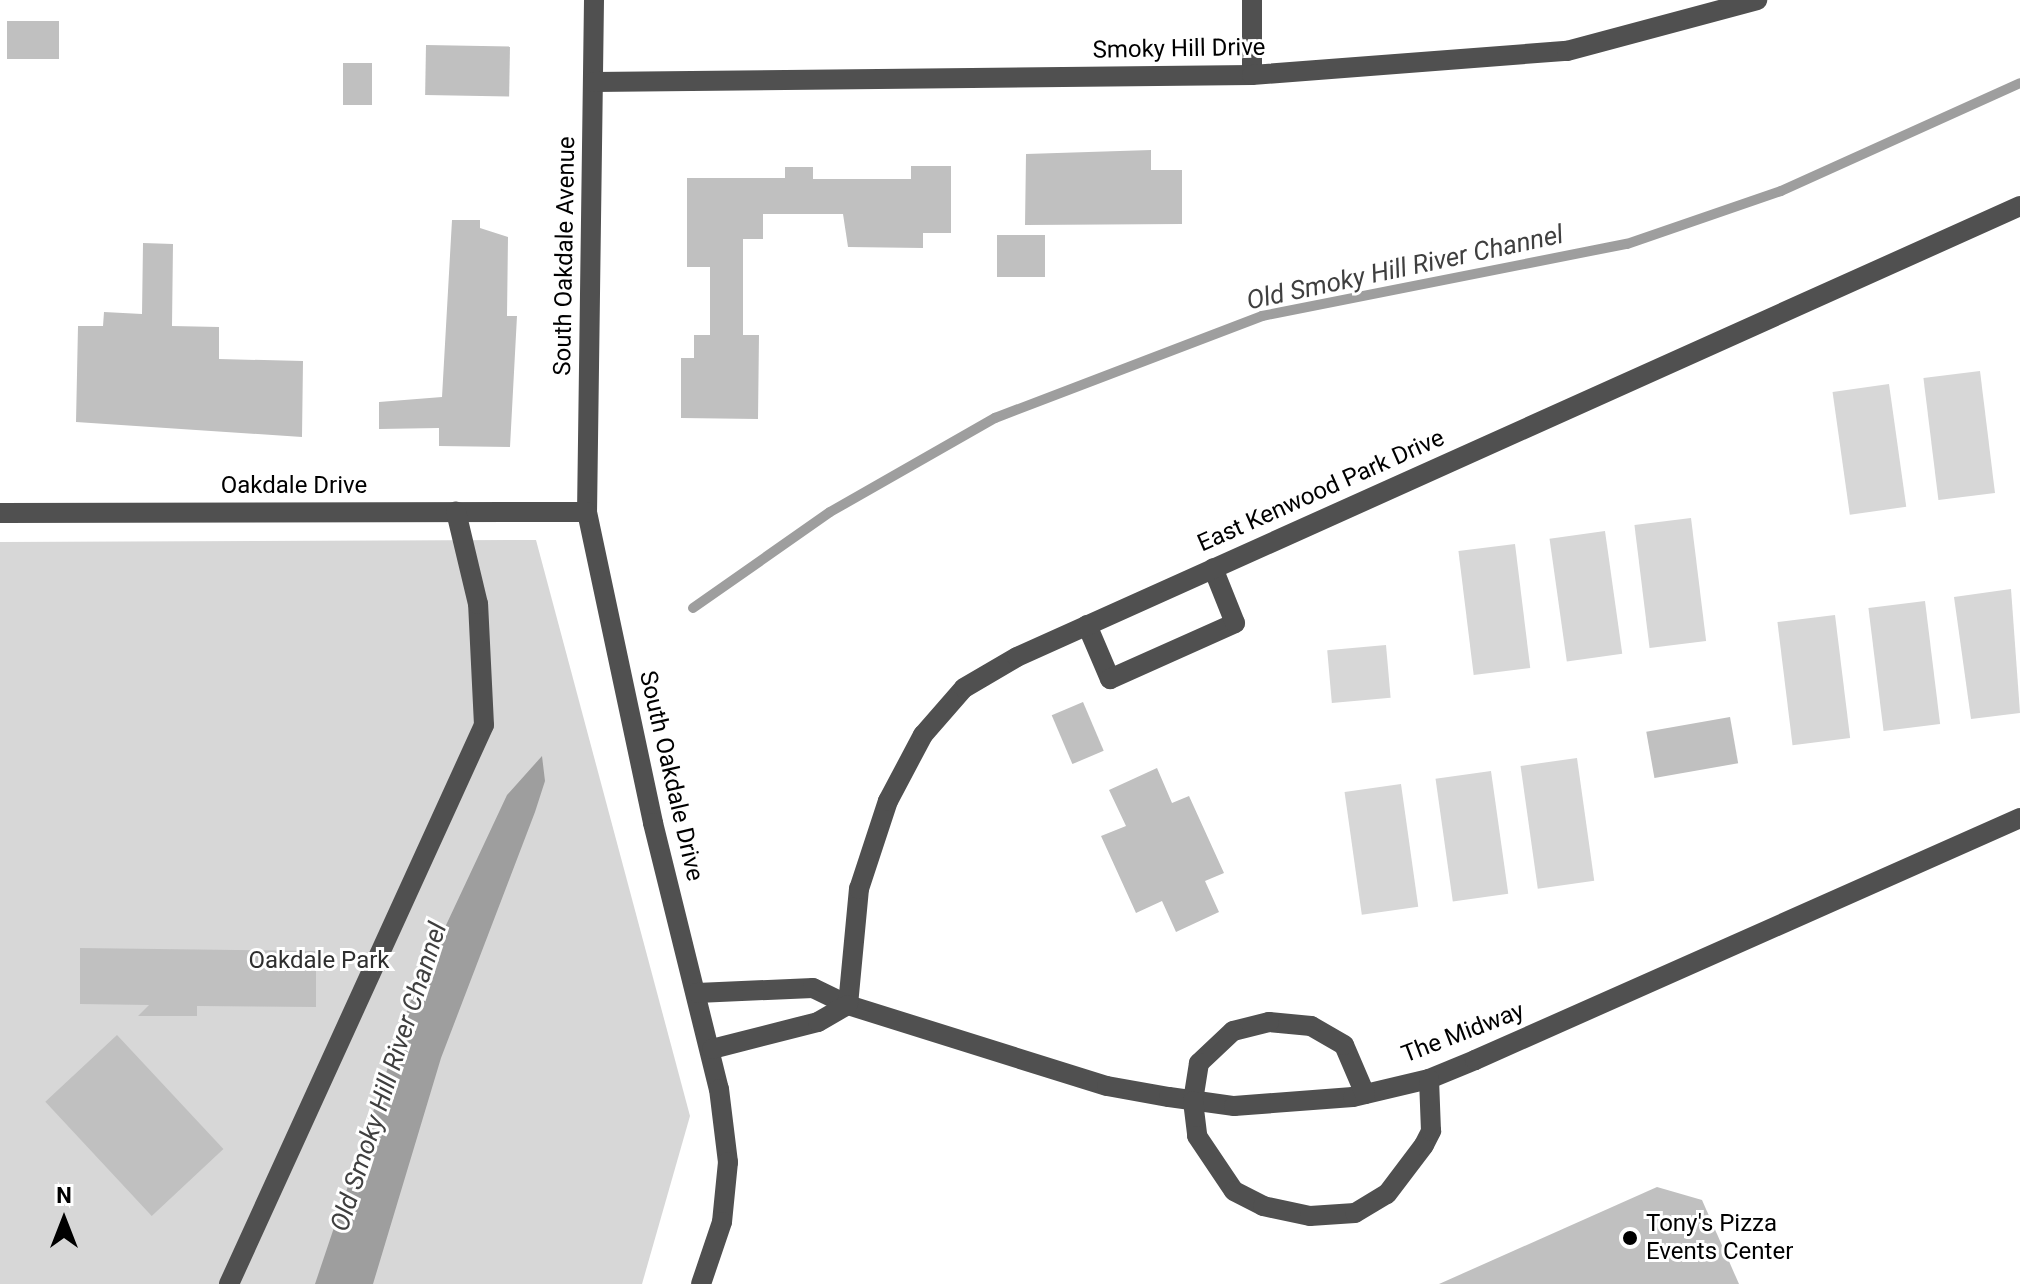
<!DOCTYPE html>
<html>
<head>
<meta charset="utf-8">
<style>
  body { margin:0 }
  #map { position:relative; width:2020px; height:1284px; overflow:hidden; background:#fff; font-family:Roboto,sans-serif }
  div>[style] { position:absolute }
  .green>* { inset:0; background:#d7d7d7; transform-origin:0 0 }
  .water>* { inset:0; background:#9e9e9e }
  .stream>* { height:10px; margin:-5px; padding:0 5px; transform-origin:5px; border-radius:5px; background:#9e9e9e }
  .building>* { inset:0; background:#c0c0c0; transform-origin:0 0 }
  .minor>* { height:20px; margin:-10px; padding:0 10px; transform-origin:10px; border-radius:10px; background:#505050 }
  .dots>* { width:22px; height:22px; translate:-50% -50%; box-sizing:border-box; border:4px solid #fff; border-radius:50% }
  span { translate:-50% -50%; white-space:nowrap; text-align:center; line-height:1.15; -webkit-text-stroke:6px #fff; paint-order:stroke }
  .street-label { font-size:24px; color:#000 }
  .park-label { font-size:24px; color:#2e2e2e }
  .poi-label { font-size:24px; color:#000 }
  .left { translate:0 -50%; text-align:left }
  .water-label { font-size:26px; color:#3f3f3f; font-style:italic }
  .north { position:absolute; left:24px; top:1180px; width:80px; height:80px; -webkit-text-stroke:6px #fff; paint-order:stroke; rotate:0deg; font-size:22px; font-weight:700; line-height:32px; text-align:center; color:#000 }
  .north::after { content:''; display:block; margin:auto; width:28px; height:36px; background:#000; clip-path:polygon(50% 0,100% 100%,50% 72%,0 100%) }
</style>
</head>
<body>
<div id="map">
  <div class="green">
    <div style="left:1980px;top:371px;width:123px;height:57px;rotate:83deg"></div>
    <div style="left:1889px;top:384px;width:124px;height:57px;rotate:82deg"></div>
    <div style="left:1691px;top:518px;width:124px;height:57px;rotate:83deg"></div>
    <div style="left:1605px;top:531px;width:124px;height:56px;rotate:82deg"></div>
    <div style="clip-path:polygon(536px 540px,690px 1116px,642px 1284px,0 1284px,0 542px)"></div>
    <div style="left:1515px;top:544px;width:125px;height:57px;rotate:83deg"></div>
    <div style="clip-path:polygon(2011px 589px,2020px 713px,1971px 719px,1954px 597px)"></div>
    <div style="left:1925px;top:601px;width:124px;height:57px;rotate:83deg"></div>
    <div style="left:1835px;top:615px;width:124px;height:58px;rotate:83deg"></div>
    <div style="left:1386px;top:645px;width:53px;height:59px;rotate:85deg"></div>
    <div style="left:1577px;top:758px;width:124px;height:57px;rotate:82deg"></div>
    <div style="left:1491px;top:771px;width:124px;height:56px;rotate:82deg"></div>
    <div style="left:1401px;top:784px;width:124px;height:57px;rotate:82deg"></div>
  </div>
  <div class="water">
    <div style="clip-path:polygon(542px 756px,545px 781px,535px 812px,441px 1058px,373px 1284px,315px 1284px,410px 1002px,507px 795px)"></div>
  </div>
  <div class="stream">
    <div style="left:693px;top:608px;width:167px;rotate:-35deg"></div>
    <div style="left:830px;top:512px;width:190px;rotate:-29.7deg"></div>
    <div style="left:995px;top:418px;width:286px;rotate:-20.9deg"></div>
    <div style="left:1262px;top:316px;width:372px;rotate:-11.2deg"></div>
    <div style="left:1627px;top:244px;width:163px;rotate:-19deg"></div>
    <div style="left:1781px;top:191px;width:262px;rotate:-24.3deg"></div>
  </div>
  <div class="building">
    <div style="left:7px;top:21px;width:52px;height:38px"></div>
    <div style="left:426px;top:45px;width:84px;height:50px;rotate:1deg"></div>
    <div style="left:343px;top:63px;width:29px;height:42px"></div>
    <div style="clip-path:polygon(1151px 150px,1151px 170px,1182px 170px,1182px 224px,1025px 225px,1026px 154px)"></div>
    <div style="clip-path:polygon(911px 166px,951px 166px,951px 233px,923px 233px,923px 248px,848px 247px,843px 214px,763px 214px,763px 239px,743px 239px,743px 335px,759px 335px,758px 419px,681px 418px,681px 358px,694px 358px,694px 335px,710px 335px,710px 267px,687px 267px,687px 178px,785px 178px,785px 167px,813px 167px,813px 179px,911px 179px)"></div>
    <div style="clip-path:polygon(452px 220px,480px 220px,480px 228px,508px 237px,507px 316px,517px 316px,510px 447px,439px 446px,439px 428px,379px 429px,379px 402px,442px 397px)"></div>
    <div style="left:1045px;top:235px;width:42px;height:48px;rotate:90deg"></div>
    <div style="clip-path:polygon(143px 243px,173px 244px,172px 326px,219px 327px,219px 359px,303px 361px,302px 437px,76px 422px,78px 326px,103px 326px,104px 312px,142px 314px)"></div>
    <div style="left:1083px;top:702px;width:53px;height:34px;rotate:67deg"></div>
    <div style="left:1730px;top:717px;width:47px;height:85px;rotate:80deg"></div>
    <div style="clip-path:polygon(1157px 768px,1172px 803px,1189px 796px,1224px 873px,1205px 881px,1219px 912px,1176px 932px,1162px 901px,1136px 913px,1101px 836px,1126px 826px,1109px 790px)"></div>
    <div style="clip-path:polygon(80px 948px,316px 951px,316px 1007px,197px 1006px,197px 1016px,138px 1016px,149px 1005px,80px 1004px)"></div>
    <div style="left:117px;top:1035px;width:156px;height:98px;rotate:47deg"></div>
    <div style="clip-path:polygon(1657px 1187px,1702px 1200px,1739px 1284px,1439px 1284px)"></div>
  </div>
  <div class="minor">
    <div style="left:594px;top:0;width:512px;rotate:90.78deg"></div>
    <div style="left:587px;top:512px;width:318px;rotate:78deg"></div>
    <div style="left:653px;top:823px;width:274px;rotate:76.1deg"></div>
    <div style="left:719px;top:1089px;width:74px;rotate:83deg"></div>
    <div style="left:728px;top:1162px;width:60px;rotate:95.7deg"></div>
    <div style="left:722px;top:1222px;width:65px;rotate:108.7deg"></div>
    <div style="left:1252px;top:75px;width:75px;rotate:-90deg"></div>
    <div style="left:594px;top:82px;width:658px;rotate:-0.61deg"></div>
    <div style="left:1252px;top:75px;width:316px;rotate:-4.4deg"></div>
    <div style="left:1567px;top:51px;width:197px;rotate:-15deg"></div>
    <div style="left:0;top:513px;width:587px;rotate:-0.1deg"></div>
    <div style="left:1087px;top:625px;width:59px;rotate:66.9deg"></div>
    <div style="left:1110px;top:679px;width:137px;rotate:-24.1deg"></div>
    <div style="left:1235px;top:623px;width:59px;rotate:-111.8deg"></div>
    <div style="left:697px;top:993px;width:116px;rotate:-2.5deg"></div>
    <div style="left:813px;top:988px;width:39px;rotate:26deg"></div>
    <div style="left:848px;top:1005px;width:271px;rotate:17.4deg"></div>
    <div style="left:1107px;top:1086px;width:63px;rotate:10.1deg"></div>
    <div style="left:1169px;top:1097px;width:66px;rotate:7.9deg"></div>
    <div style="left:1234px;top:1106px;width:119px;rotate:-4.3deg"></div>
    <div style="left:1353px;top:1097px;width:78px;rotate:-13.3deg"></div>
    <div style="left:1429px;top:1079px;width:50px;rotate:-22.4deg"></div>
    <div style="left:1475px;top:1060px;width:596px;rotate:-23.94deg"></div>
    <div style="left:848px;top:1005px;width:117px;rotate:-84.6deg"></div>
    <div style="left:859px;top:889px;width:93px;rotate:-71.8deg"></div>
    <div style="left:888px;top:801px;width:75px;rotate:-62.1deg"></div>
    <div style="left:923px;top:735px;width:62px;rotate:-48.9deg"></div>
    <div style="left:964px;top:688px;width:61px;rotate:-30.3deg"></div>
    <div style="left:1017px;top:657px;width:1100px;rotate:-24.21deg"></div>
    <div style="left:712px;top:1049px;width:109px;rotate:-14.3deg"></div>
    <div style="left:818px;top:1022px;width:34px;rotate:-30deg"></div>
    <div style="left:1365px;top:1094px;width:53px;rotate:-113.2deg"></div>
    <div style="left:1344px;top:1045px;width:38px;rotate:-150deg"></div>
    <div style="left:1311px;top:1026px;width:42px;rotate:-174.6deg"></div>
    <div style="left:1269px;top:1022px;width:37px;rotate:166deg"></div>
    <div style="left:1233px;top:1031px;width:47px;rotate:136.7deg"></div>
    <div style="left:1199px;top:1063px;width:38px;rotate:99deg"></div>
    <div style="left:1193px;top:1101px;width:35px;rotate:83deg"></div>
    <div style="left:1197px;top:1136px;width:66px;rotate:56.1deg"></div>
    <div style="left:1234px;top:1191px;width:33px;rotate:27deg"></div>
    <div style="left:1263px;top:1206px;width:48px;rotate:12deg"></div>
    <div style="left:1310px;top:1216px;width:45px;rotate:-3.8deg"></div>
    <div style="left:1355px;top:1213px;width:37px;rotate:-31deg"></div>
    <div style="left:1387px;top:1194px;width:61px;rotate:-52.9deg"></div>
    <div style="left:1424px;top:1145px;width:16px;rotate:-63deg"></div>
    <div style="left:1431px;top:1131px;width:52px;rotate:-92.2deg"></div>
    <div style="left:229px;top:1284px;width:614px;rotate:-65.48deg"></div>
    <div style="left:484px;top:725px;width:121px;rotate:-92.8deg"></div>
    <div style="left:478px;top:604px;width:95px;rotate:-103.4deg"></div>
  </div>
  <div class="dots">
    <div style="left:1630px;top:1238px;background:#000"></div>
  </div>
  <div class="street-label">
    <span style="left:1179px;top:49px;rotate:-1deg">Smoky Hill Drive</span>
    <span style="left:565px;top:256px;rotate:-89deg">South Oakdale Avenue</span>
    <span style="left:294px;top:486px">Oakdale Drive</span>
    <span style="left:1321px;top:491px;rotate:-24deg">East Kenwood Park Drive</span>
    <span style="left:671px;top:776px;rotate:77deg">South Oakdale Drive</span>
    <span style="left:1463px;top:1033px;rotate:-21deg">The Midway</span>
  </div>
  <div class="park-label">
    <span style="left:319px;top:961px">Oakdale Park</span>
  </div>
  <div class="poi-label">
    <span class="left" style="left:1646px;top:1238px">Tony's Pizza<br>Events Center</span>
  </div>
  <div class="water-label">
    <span style="left:1405px;top:268px;rotate:-12deg">Old Smoky Hill River Channel</span>
    <span style="left:389px;top:1077px;rotate:-72deg">Old Smoky Hill River Channel</span>
  </div>
  <div class="north">N</div>
</div>
</body>
</html>
